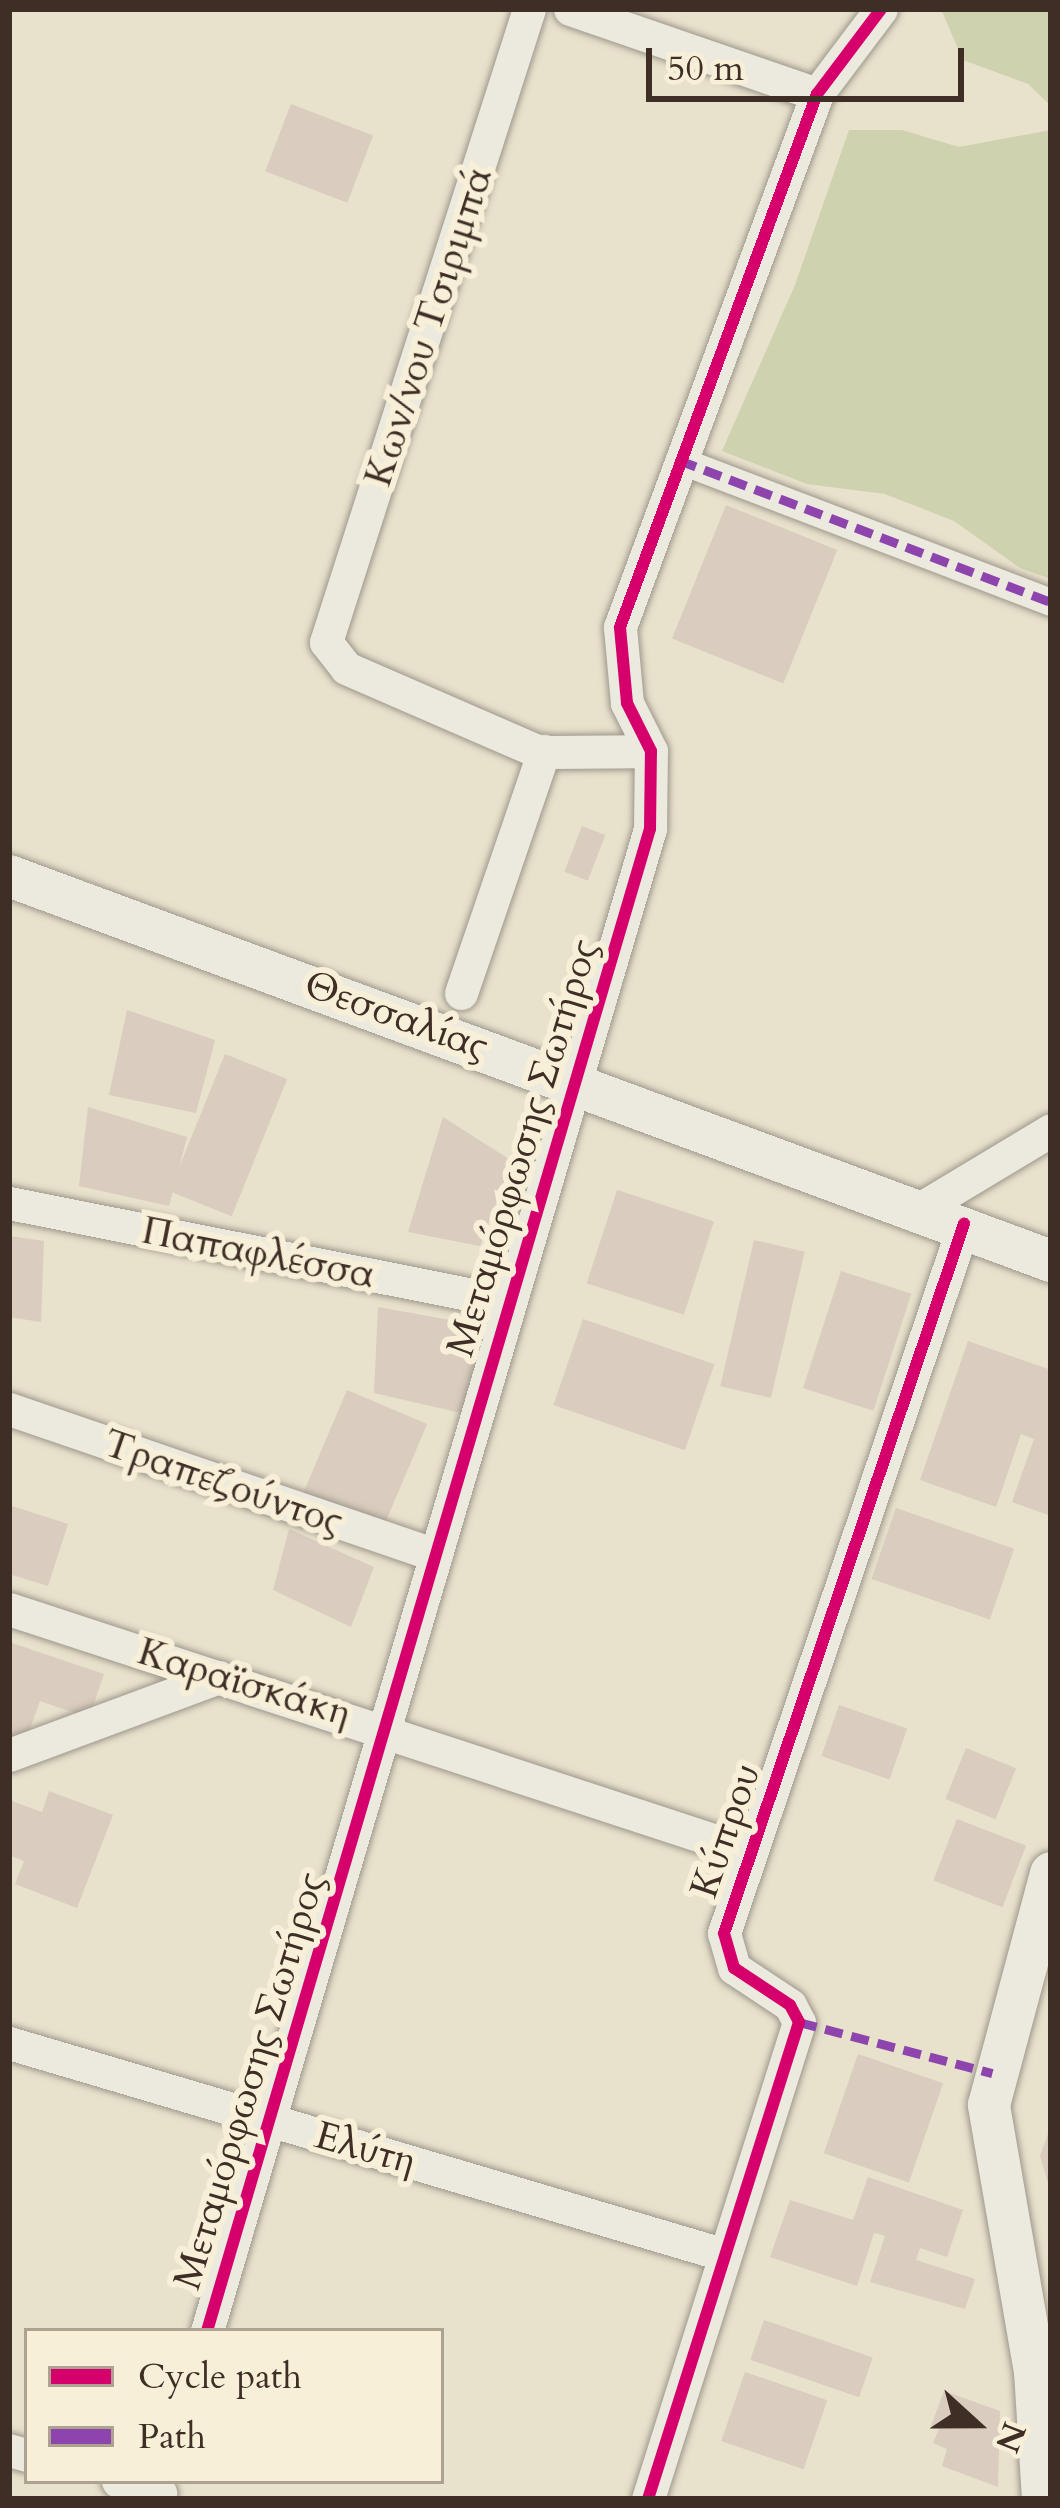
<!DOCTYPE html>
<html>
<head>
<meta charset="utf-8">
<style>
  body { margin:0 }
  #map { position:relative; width:1060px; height:2508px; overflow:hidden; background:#e8e1cc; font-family:Cardo,serif }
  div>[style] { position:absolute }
  .green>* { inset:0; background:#ced2ae }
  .building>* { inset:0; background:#daccbe; transform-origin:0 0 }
  .roads { filter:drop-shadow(0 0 3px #9e988c) drop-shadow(0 0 3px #9e988c) }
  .pedestrian>* { height:27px; margin:-13.5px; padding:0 13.5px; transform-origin:13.5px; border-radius:13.5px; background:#ece9de }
  .minor>* { height:33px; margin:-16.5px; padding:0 16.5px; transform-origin:16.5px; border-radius:16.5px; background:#ece9de }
  .tertiary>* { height:42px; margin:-21px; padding:0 21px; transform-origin:21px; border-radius:21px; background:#ece9de }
  .quiet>* { height:9px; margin-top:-4.5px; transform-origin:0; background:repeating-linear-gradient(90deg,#8e44ad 0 18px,transparent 0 27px) }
  .cycleway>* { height:12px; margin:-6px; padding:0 6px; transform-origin:6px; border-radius:6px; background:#d6006c }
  span { translate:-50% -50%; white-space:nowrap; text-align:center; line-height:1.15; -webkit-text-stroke:12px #f7efd7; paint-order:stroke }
  .street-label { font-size:39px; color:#3f2e26 }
  .frame { position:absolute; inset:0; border:12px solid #3f2e26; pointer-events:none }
  .legend { position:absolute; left:24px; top:2328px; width:420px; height:156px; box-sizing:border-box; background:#f7efd7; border:3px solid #ada290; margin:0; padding:15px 21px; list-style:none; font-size:36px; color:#3f2e26 }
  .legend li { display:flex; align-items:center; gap:24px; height:60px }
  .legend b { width:60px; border:3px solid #ada290 }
  .north { position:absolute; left:916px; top:2364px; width:120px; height:120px; -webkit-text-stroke:9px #f7efd7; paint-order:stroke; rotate:111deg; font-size:33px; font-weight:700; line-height:48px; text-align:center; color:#3f2e26 }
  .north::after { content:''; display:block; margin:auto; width:42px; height:54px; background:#3f2e26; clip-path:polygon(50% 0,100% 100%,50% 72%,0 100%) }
  .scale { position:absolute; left:646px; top:48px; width:318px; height:54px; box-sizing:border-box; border:6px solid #3f2e26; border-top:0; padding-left:15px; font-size:36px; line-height:42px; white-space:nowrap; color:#3f2e26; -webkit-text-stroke:9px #f7efd7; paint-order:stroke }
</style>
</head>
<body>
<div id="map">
  <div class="green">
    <div style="clip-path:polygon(941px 9px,1051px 9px,1051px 106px,1028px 84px,963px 60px)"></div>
    <div style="clip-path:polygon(849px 130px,902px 130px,959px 147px,1051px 130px,1051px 579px,1020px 568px,954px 521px,885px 494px,807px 484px,722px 451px,795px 285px)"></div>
  </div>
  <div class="building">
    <div style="left:291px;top:104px;width:88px;height:72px;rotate:21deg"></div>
    <div style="left:726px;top:505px;width:120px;height:144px;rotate:22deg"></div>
    <div style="left:582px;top:826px;width:25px;height:49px;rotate:21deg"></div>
    <div style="clip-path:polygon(127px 1010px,215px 1040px,196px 1113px,109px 1095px)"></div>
    <div style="left:225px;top:1054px;width:67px;height:148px;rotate:22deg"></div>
    <div style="clip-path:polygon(88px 1107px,187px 1137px,169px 1206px,79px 1186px)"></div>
    <div style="clip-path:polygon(443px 1117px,512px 1161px,480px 1246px,408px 1232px)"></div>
    <div style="left:617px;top:1190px;width:102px;height:98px;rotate:18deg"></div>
    <div style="clip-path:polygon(9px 1236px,44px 1241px,41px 1322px,9px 1317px)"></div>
    <div style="left:754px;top:1240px;width:52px;height:150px;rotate:13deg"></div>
    <div style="left:841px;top:1271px;width:74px;height:123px;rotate:18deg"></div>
    <div style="clip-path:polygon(378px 1307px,489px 1327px,461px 1413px,374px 1393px)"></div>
    <div style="left:583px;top:1319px;width:139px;height:91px;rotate:19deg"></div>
    <div style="clip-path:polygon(968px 1341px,1051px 1370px,1051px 1516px,1012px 1502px,1034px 1439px,1021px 1434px,996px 1507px,920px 1480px)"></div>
    <div style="left:347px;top:1390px;width:87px;height:111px;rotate:23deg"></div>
    <div style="clip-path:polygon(9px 1505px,68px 1524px,48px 1586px,9px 1574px)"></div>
    <div style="left:896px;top:1508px;width:125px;height:75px;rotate:19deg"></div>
    <div style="clip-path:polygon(289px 1529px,374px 1567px,351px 1627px,273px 1590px)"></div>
    <div style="clip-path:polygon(9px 1642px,104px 1674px,89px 1718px,40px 1701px,24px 1746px,9px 1748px)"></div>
    <div style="left:839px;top:1705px;width:72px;height:54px;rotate:19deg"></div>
    <div style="left:966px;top:1748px;width:54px;height:55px;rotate:22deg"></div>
    <div style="clip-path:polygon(49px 1791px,113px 1815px,77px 1908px,15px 1884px,24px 1861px,9px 1855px,9px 1800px,42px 1812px)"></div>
    <div style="left:957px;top:1819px;width:74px;height:66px;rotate:21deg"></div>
    <div style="left:858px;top:2054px;width:90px;height:105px;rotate:19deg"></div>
    <div style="clip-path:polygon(1050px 2128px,1051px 2190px,1050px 2190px,1040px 2156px)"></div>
    <div style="clip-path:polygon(868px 2177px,963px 2210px,947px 2257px,920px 2248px,916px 2260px,975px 2279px,965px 2309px,870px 2282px,885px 2236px,874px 2233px,857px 2286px,770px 2257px,790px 2200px,853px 2220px)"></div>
    <div style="left:764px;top:2320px;width:115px;height:42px;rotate:19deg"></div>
    <div style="left:745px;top:2372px;width:87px;height:73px;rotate:19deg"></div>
    <div style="clip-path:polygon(944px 2391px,1000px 2411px,998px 2487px,942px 2466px,947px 2449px,933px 2443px,939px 2429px,931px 2426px)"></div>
  </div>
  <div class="roads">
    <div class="pedestrian">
      <div style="left:679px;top:460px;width:398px;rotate:20.9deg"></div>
    </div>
    <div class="minor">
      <div style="left:529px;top:9px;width:665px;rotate:107.78deg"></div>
      <div style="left:326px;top:642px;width:33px;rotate:52deg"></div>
      <div style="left:346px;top:668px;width:210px;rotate:23.5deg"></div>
      <div style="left:539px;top:752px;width:112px;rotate:-0.5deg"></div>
      <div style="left:570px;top:9px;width:261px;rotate:19deg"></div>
      <div style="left:461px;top:993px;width:256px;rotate:-71.1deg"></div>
      <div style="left:9px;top:1203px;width:509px;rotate:11.22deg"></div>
      <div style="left:923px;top:1207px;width:149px;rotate:-31deg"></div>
      <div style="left:9px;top:1409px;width:451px;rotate:18.9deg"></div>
      <div style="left:9px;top:1609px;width:780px;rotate:18.16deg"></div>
      <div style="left:9px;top:1755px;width:224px;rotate:-20.4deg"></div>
      <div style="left:9px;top:2043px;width:744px;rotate:16.49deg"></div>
      <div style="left:207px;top:2331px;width:1566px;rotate:-73.57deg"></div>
      <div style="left:650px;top:829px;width:78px;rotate:-89.3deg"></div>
      <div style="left:651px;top:751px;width:54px;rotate:-116.6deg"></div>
      <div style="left:627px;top:703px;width:76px;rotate:-95.3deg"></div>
      <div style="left:620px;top:627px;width:568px;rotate:-69.72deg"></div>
      <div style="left:817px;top:94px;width:106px;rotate:-53deg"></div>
      <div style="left:9px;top:2450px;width:19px;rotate:16deg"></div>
      <div style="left:118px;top:2481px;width:44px;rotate:15.9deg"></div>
      <div style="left:648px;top:2499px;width:500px;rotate:-72.43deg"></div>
      <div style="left:799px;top:2022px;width:19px;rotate:-118deg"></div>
      <div style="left:790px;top:2005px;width:67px;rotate:-146.5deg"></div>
      <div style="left:734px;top:1968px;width:36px;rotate:-106deg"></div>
      <div style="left:724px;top:1933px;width:749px;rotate:-71.3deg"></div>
    </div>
    <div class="tertiary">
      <div style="left:9px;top:876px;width:1111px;rotate:20.28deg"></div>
      <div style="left:1043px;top:2499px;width:127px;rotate:-93.6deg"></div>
      <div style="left:1035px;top:2372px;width:271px;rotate:-99.8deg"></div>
      <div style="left:989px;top:2105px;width:240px;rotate:-75deg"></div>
    </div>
  </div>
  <div class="quiet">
    <div style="left:679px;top:460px;width:398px;rotate:20.9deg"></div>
    <div style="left:799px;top:2022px;width:200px;rotate:14.8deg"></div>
  </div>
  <div class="cycleway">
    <div style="left:207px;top:2331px;width:1566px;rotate:-73.57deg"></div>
    <div style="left:650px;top:829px;width:78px;rotate:-89.3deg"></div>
    <div style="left:651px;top:751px;width:54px;rotate:-116.6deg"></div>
    <div style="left:627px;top:703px;width:76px;rotate:-95.3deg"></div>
    <div style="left:620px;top:627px;width:568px;rotate:-69.72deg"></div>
    <div style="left:817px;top:94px;width:106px;rotate:-53deg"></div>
    <div style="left:648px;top:2499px;width:500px;rotate:-72.43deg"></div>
    <div style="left:799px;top:2022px;width:19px;rotate:-118deg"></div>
    <div style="left:790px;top:2005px;width:67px;rotate:-146.5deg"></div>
    <div style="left:734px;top:1968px;width:36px;rotate:-106deg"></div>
    <div style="left:724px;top:1933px;width:749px;rotate:-71.3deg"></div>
  </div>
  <div class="street-label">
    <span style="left:429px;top:326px;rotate:-72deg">Κων/νου Τσιριμπά</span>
    <span style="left:396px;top:1016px;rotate:20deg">Θεσσαλίας</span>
    <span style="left:523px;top:1148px;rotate:-73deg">Μεταμόρφωσης Σωτήρος</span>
    <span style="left:258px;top:1253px;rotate:11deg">Παπαφλέσσα</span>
    <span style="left:223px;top:1483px;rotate:19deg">Τραπεζούντος</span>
    <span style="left:244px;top:1683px;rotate:17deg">Καραϊσκάκη</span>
    <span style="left:726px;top:1831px;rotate:-71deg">Κύπρου</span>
    <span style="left:250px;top:2081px;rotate:-73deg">Μεταμόρφωσης Σωτήρος</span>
    <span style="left:365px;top:2149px;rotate:16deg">Ελύτη</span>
  </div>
  <div class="frame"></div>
  <ul class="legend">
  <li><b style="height:15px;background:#d6006c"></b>Cycle path</li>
  <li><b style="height:15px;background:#8e44ad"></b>Path</li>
  </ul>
  <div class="north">N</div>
  <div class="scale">50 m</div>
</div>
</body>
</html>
